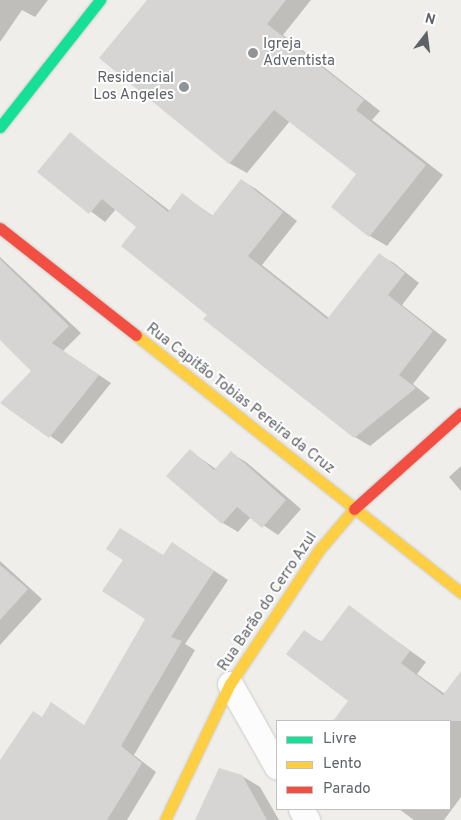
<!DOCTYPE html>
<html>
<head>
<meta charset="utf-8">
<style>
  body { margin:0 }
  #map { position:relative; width:461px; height:820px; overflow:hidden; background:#efeeea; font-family:Overpass,sans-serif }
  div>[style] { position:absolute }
  .shadow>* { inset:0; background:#0003 }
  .building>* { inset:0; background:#d6d5d3 }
  .roads { filter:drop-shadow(0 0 1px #cbcccc) drop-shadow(0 0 1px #cbcccc) }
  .street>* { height:25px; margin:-12.5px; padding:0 12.5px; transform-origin:12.5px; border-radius:12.5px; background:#fdfcfc }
  .fast>* { height:11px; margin:-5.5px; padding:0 5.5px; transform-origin:5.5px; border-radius:5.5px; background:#16e098 }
  .slow>* { height:11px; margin:-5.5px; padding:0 5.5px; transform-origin:5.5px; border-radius:5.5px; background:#ffcf43 }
  .jam>* { height:11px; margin:-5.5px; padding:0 5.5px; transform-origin:5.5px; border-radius:5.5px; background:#f24e42 }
  .dots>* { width:14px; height:14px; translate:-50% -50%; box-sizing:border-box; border:2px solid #fff; border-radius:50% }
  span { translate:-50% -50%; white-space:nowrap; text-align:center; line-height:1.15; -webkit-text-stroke:4px #fff; paint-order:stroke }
  .poi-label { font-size:15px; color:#5f6368 }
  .left { translate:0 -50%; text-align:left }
  .right { translate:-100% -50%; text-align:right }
  .street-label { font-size:15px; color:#5f6368 }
  .legend { position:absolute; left:276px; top:720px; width:175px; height:90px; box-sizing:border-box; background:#fff; border:1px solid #bfc1c3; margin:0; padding:6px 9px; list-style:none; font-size:15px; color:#5f6368 }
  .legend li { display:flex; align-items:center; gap:10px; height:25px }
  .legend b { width:25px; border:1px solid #bfc1c3 }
  .north { position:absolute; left:401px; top:10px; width:50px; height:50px; -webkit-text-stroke:4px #fff; paint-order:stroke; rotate:15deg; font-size:14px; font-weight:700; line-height:20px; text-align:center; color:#5f6368 }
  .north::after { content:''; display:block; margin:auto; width:18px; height:22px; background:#5f6368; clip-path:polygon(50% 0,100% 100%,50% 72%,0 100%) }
</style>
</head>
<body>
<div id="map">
  <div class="shadow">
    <div style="clip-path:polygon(0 0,48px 0,35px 17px,22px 10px,0 42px)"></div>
    <div style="clip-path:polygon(148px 0,311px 0,283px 35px,380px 111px,372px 120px,443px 175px,387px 246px,370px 236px,358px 174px,290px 121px,247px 173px,229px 163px)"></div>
    <div style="clip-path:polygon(70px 134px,170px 211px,183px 195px,213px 216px,241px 180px,256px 189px,297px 221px,262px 265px,329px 318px,379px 255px,394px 263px,419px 283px,402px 305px,447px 340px,413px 384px,430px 398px,370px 446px,355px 437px,138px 227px,116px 209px,105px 222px,39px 172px)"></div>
    <div style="clip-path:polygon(0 257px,81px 333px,63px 351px,111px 383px,62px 444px,2px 403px,33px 371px,0 339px)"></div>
    <div style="clip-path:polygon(190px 451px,216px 469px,231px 453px,246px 462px,301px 509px,278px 535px,251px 517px,238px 532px,223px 523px)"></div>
    <div style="clip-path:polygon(461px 466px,461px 491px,449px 477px)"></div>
    <div style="clip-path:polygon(186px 552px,228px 580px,185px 644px,195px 650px,134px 755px,156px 772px,127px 820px,0 820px,0 776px,52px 704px,85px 726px,147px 619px,164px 556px)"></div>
    <div style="clip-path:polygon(0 561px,42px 599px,0 645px)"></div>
    <div style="clip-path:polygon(349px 607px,426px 662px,417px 674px,445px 694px,461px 687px,461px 797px,444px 820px,414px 820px,399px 809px,450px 809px,450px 721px,340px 721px,336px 718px,350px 700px,304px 632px,322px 642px)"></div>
    <div style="clip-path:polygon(242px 776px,260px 787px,279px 820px,197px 820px)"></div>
  </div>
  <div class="building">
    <div style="clip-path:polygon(147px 0,286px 0,267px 24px,364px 100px,356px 110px,426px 165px,369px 237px,331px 207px,356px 174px,274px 110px,229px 164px,99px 58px)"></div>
    <div style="clip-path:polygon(70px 132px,168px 212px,182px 193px,212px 216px,241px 179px,283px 212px,248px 256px,327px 319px,379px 253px,405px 273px,388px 295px,433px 331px,399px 375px,416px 388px,354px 438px,203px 319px,207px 315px,121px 246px,136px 227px,102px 199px,89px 214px,37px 172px)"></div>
    <div style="clip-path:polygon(0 259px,69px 326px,52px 343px,99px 375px,49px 438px,0 403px,31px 371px,0 340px)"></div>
    <div style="clip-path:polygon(190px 449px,214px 470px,231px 451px,286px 500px,262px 528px,237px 507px,222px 524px,166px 476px)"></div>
    <div style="clip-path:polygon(120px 528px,163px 555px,172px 542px,214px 571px,171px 637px,182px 641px,121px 746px,142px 763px,107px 820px,0 820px,0 760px,33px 711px,42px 717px,51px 702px,84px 725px,145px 619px,102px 591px,123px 560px,106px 549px)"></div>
    <div style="clip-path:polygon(0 565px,28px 589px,0 620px)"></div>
    <div style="clip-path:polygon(349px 605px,410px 651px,401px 663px,443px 695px,461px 671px,461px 721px,333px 721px,348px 701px,286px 654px,304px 630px,321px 642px)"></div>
    <div style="clip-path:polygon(219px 768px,242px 775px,267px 820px,195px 820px)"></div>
  </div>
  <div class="roads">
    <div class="street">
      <div style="left:230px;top:684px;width:95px;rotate:60.5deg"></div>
      <div style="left:301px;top:809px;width:13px;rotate:61deg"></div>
    </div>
    <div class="fast">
      <div style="left:0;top:127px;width:162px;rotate:-51.8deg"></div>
    </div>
    <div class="slow">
      <div style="left:136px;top:335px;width:415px;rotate:38.4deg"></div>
      <div style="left:165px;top:820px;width:151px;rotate:-64.5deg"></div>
      <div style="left:230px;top:684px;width:161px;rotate:-56.4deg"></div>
      <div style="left:319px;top:550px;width:54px;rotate:-49.5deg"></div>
    </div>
    <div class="jam">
      <div style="left:0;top:228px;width:173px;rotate:38.2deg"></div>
      <div style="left:354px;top:509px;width:144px;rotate:-41.9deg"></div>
    </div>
  </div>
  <div class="dots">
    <div style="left:253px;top:53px;background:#919496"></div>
    <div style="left:184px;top:87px;background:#919496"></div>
  </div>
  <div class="poi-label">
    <span class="left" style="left:263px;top:53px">Igreja<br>Adventista</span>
    <span class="right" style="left:174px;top:87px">Residencial<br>Los Angeles</span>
  </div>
  <div class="street-label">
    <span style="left:240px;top:399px;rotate:38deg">Rua Capitão Tobias Pereira da Cruz</span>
    <span style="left:268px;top:602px;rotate:-56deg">Rua Barão do Cerro Azul</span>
  </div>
  <ul class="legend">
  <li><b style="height:6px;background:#16e098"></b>Livre</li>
  <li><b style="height:6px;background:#ffcf43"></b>Lento</li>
  <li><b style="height:6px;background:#f24e42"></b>Parado</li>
  </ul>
  <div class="north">N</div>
</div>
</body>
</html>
